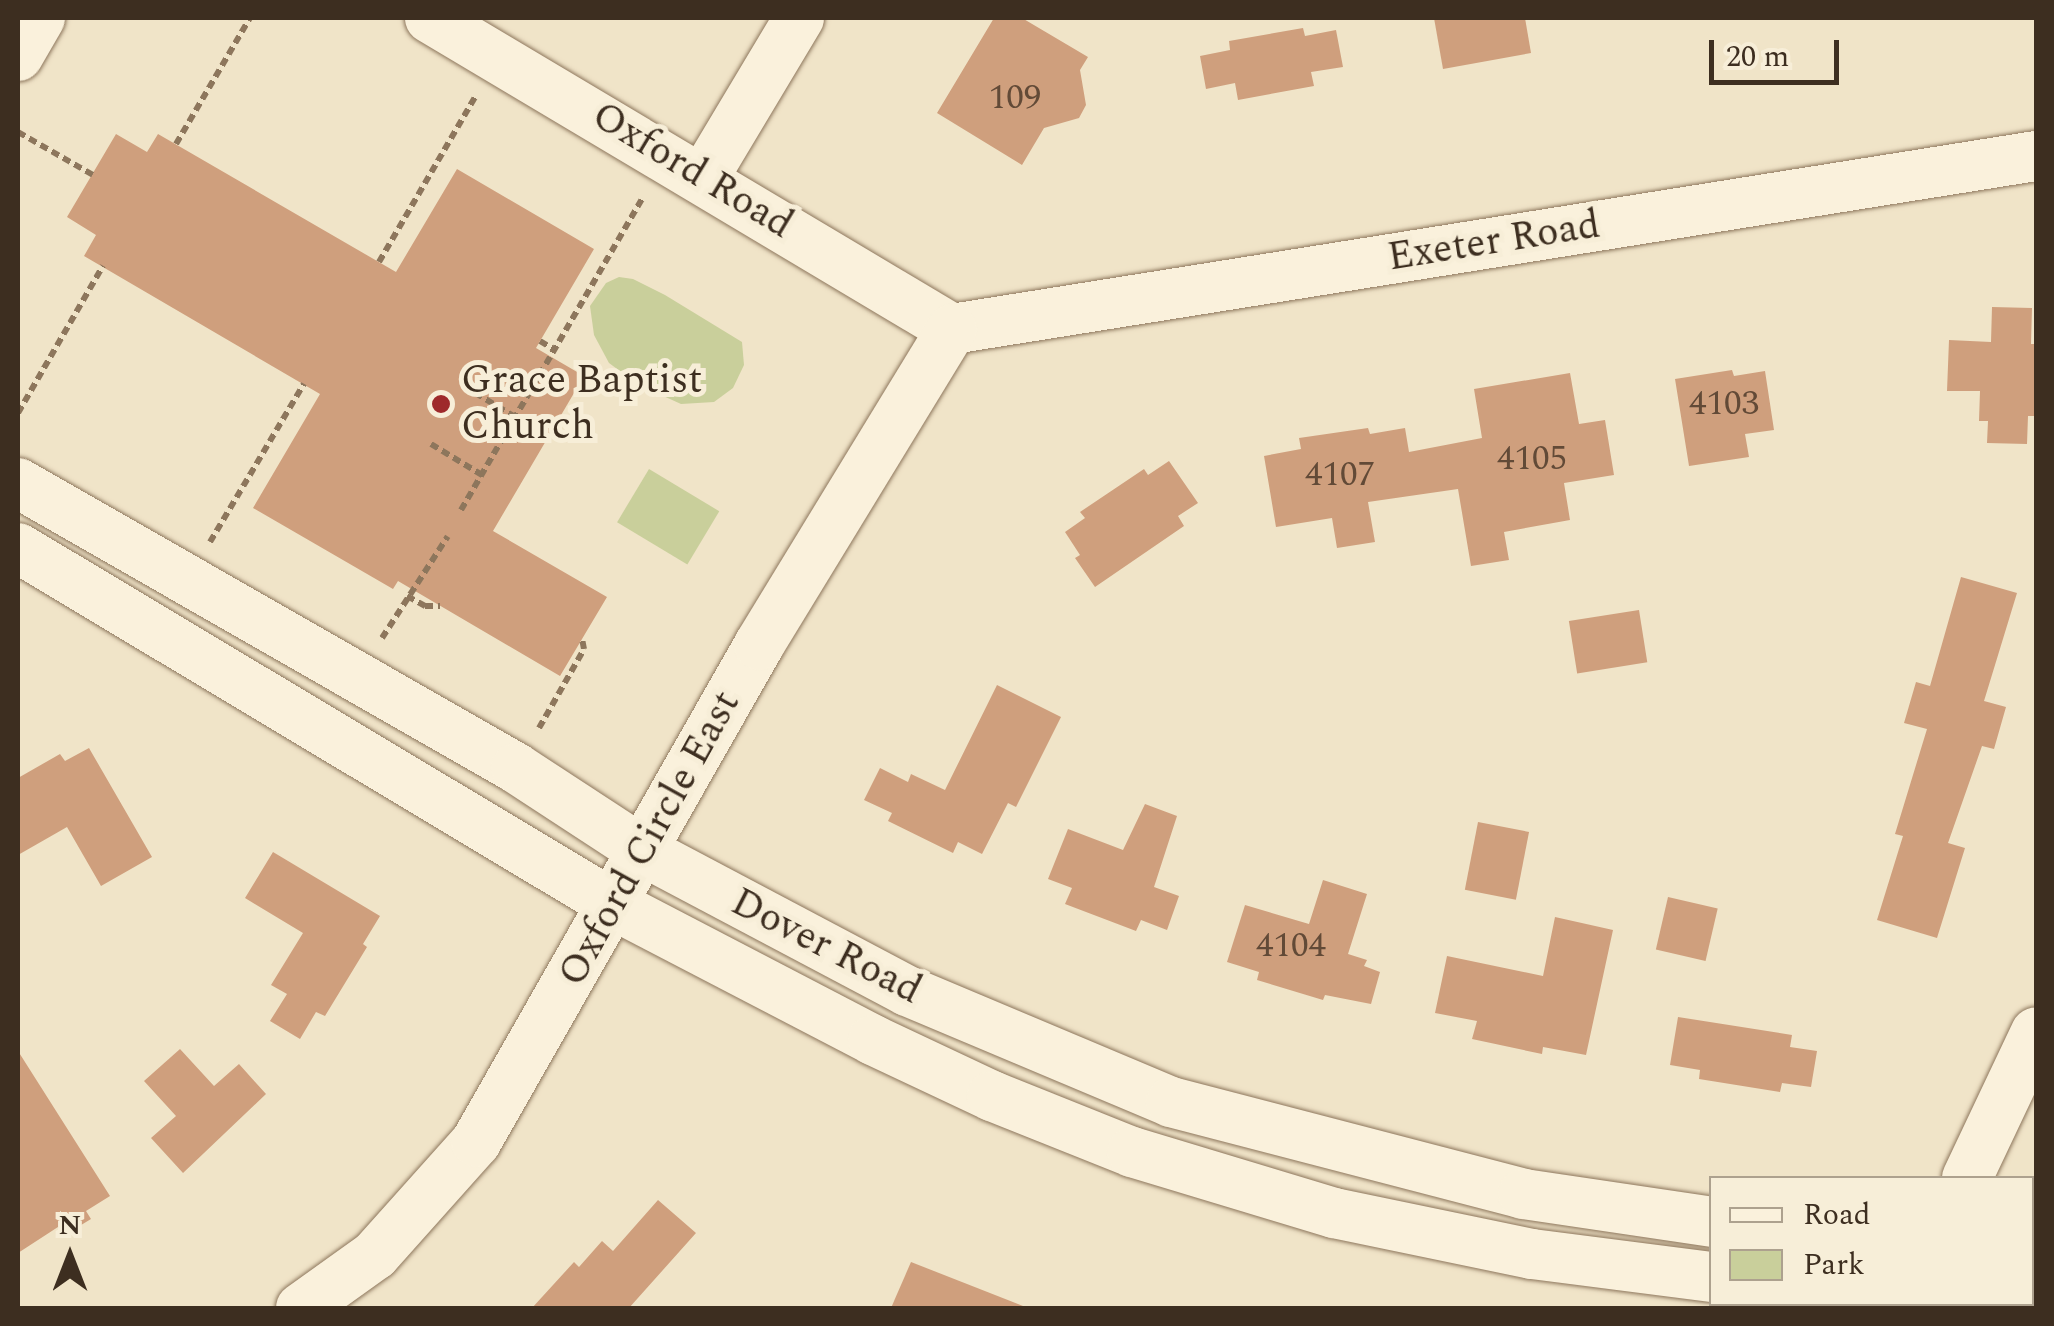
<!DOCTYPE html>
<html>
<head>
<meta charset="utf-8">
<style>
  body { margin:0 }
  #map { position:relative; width:2054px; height:1326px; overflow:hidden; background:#f0e4c8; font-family:Spectral,serif }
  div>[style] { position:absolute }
  .green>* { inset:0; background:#c9cf9b; transform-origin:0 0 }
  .building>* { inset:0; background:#cf9f7d; transform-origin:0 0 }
  .path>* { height:6px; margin-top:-3px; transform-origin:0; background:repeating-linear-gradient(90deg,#8d765c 0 8px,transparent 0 13px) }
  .roads { filter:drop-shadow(0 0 2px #8d765c) drop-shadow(0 0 2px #8d765c) }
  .minor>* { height:50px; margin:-25px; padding:0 25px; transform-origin:25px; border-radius:25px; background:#faf1dc }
  .dots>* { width:28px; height:28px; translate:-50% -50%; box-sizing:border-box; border:5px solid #f7eed8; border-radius:50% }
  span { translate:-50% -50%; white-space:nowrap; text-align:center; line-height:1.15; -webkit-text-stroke:10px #f7eed8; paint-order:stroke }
  .number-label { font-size:35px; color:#624a37 }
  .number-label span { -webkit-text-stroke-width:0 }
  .street-label { font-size:40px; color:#3d2e20 }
  .poi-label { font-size:40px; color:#3d2e20 }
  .left { translate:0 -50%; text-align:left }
  .frame { position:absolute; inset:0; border:20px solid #3d2e20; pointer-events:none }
  .legend { position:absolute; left:1709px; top:1176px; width:325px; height:130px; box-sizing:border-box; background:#f7eed8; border:2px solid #ada18e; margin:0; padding:12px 18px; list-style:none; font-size:30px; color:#3d2e20 }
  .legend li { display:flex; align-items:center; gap:20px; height:50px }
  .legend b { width:50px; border:2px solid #ada18e }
  .north { position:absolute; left:20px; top:1206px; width:100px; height:100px; -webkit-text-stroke:8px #f7eed8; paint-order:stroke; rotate:0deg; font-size:28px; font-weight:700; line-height:40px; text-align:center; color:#3d2e20 }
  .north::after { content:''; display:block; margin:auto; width:35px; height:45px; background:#3d2e20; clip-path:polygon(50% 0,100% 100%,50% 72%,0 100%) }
  .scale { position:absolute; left:1709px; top:40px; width:130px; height:45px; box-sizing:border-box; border:5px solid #3d2e20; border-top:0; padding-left:12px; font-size:30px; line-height:35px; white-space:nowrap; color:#3d2e20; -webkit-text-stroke:8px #f7eed8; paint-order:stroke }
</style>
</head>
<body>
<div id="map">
  <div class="green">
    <div style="clip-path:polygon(619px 277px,633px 279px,665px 295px,742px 342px,744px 365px,733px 388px,714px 402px,681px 404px,639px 385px,609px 363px,594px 335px,590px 306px,606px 283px)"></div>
    <div style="left:649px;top:469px;width:82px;height:62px;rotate:31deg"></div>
  </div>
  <div class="building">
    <div style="clip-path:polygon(994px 18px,1022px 18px,1088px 57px,1080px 70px,1086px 105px,1079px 118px,1044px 128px,1022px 165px,937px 113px)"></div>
    <div style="clip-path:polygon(1434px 18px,1525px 18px,1531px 53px,1443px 69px)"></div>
    <div style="clip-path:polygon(1303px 28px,1305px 36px,1336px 30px,1343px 67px,1311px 72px,1314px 86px,1238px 100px,1235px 83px,1206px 89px,1200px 56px,1230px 50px,1229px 41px)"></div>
    <div style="clip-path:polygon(116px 134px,147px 152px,158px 134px,396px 272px,457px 169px,594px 249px,536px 348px,584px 376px,493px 531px,607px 597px,560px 676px,398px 581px,393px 589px,253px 508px,320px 394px,84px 256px,96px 235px,67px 217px)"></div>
    <div style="clip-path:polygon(1992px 307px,2032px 308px,2031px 344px,2036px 344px,2036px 416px,2028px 416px,2027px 444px,1987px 443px,1988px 421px,1979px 421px,1980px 391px,1947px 391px,1949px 340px,1991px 342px)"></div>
    <div style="clip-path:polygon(1732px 370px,1734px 376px,1765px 371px,1774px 430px,1745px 434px,1749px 457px,1689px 466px,1675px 379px)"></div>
    <div style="clip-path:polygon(1570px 373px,1579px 424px,1605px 420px,1614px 475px,1564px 483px,1570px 520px,1504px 532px,1509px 560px,1471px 566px,1458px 489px,1368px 502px,1375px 542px,1337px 548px,1332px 518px,1276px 527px,1264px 456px,1301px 449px,1299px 438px,1368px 428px,1370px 434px,1405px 428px,1409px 452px,1482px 438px,1474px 389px)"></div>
    <div style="clip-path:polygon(1169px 461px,1198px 503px,1178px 516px,1184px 526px,1095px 587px,1075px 558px,1080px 555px,1065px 532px,1085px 518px,1080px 512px,1144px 469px,1148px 475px)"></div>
    <div style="clip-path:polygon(1961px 577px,2017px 593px,1984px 701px,2006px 707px,1994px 749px,1982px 746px,1948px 843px,1965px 848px,1937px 938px,1877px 920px,1903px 836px,1895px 834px,1927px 729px,1904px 723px,1916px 682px,1930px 686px)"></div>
    <div style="left:1639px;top:610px;width:53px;height:71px;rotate:81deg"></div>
    <div style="clip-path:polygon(997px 685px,1061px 717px,1016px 807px,1008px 803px,982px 854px,958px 842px,953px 853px,888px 821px,892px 813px,864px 800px,880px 768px,908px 782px,911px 774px,945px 790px)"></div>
    <div style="clip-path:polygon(89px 748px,152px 857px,101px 886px,67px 827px,18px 855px,18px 778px,60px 754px,65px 761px)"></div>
    <div style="clip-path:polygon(1145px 804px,1177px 816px,1154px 887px,1179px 896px,1167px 930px,1141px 920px,1136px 931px,1065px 904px,1072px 888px,1048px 879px,1068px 829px,1123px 850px)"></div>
    <div style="left:1478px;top:822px;width:52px;height:69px;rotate:11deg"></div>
    <div style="clip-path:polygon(273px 852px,380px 916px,363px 944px,367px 947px,325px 1016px,316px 1012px,300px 1039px,270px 1021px,287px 994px,271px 985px,303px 933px,245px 898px)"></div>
    <div style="clip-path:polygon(1323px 880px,1367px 894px,1348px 954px,1367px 960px,1364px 966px,1380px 972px,1371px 1004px,1325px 995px,1323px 1000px,1257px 980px,1259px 972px,1227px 962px,1245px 905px,1309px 924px)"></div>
    <div style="left:1668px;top:897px;width:51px;height:54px;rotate:13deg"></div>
    <div style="clip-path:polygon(1555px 917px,1613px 930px,1586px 1055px,1543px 1047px,1542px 1054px,1472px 1039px,1477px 1021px,1435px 1013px,1447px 956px,1543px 976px)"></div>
    <div style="clip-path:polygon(1678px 1017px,1792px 1035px,1790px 1047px,1817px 1051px,1811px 1087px,1782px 1083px,1780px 1092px,1699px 1079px,1700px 1070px,1670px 1065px)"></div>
    <div style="clip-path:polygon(180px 1049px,214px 1086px,239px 1064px,266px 1094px,183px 1173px,151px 1138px,176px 1116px,144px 1081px)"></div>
    <div style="clip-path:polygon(18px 1051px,110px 1196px,86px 1211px,91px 1219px,63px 1236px,58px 1227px,18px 1253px)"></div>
    <div style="clip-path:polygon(658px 1200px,696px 1233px,629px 1308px,532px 1308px,574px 1262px,579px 1267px,602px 1241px,613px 1251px)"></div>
    <div style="clip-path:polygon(911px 1262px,1023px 1306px,1023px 1308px,891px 1308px)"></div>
  </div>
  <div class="path">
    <div style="left:18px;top:132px;width:86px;rotate:29.8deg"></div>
    <div style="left:176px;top:144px;width:146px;rotate:-59.6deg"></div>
    <div style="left:379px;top:262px;width:191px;rotate:-59.8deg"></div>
    <div style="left:540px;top:341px;width:17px;rotate:31deg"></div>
    <div style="left:464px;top:386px;width:60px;rotate:31.3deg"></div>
    <div style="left:18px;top:413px;width:170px;rotate:-60deg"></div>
    <div style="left:431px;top:444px;width:60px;rotate:31.3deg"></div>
    <div style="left:461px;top:510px;width:360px;rotate:-59.8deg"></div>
    <div style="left:210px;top:542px;width:184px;rotate:-59.3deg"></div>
    <div style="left:407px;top:596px;width:21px;rotate:29deg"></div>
    <div style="left:425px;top:606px;width:15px"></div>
    <div style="left:382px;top:638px;width:121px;rotate:-57.1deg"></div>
    <div style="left:539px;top:728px;width:91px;rotate:-60.3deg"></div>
    <div style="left:584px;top:649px;width:10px;rotate:-101deg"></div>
  </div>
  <div class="roads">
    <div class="minor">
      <div style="left:430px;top:18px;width:608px;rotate:30.79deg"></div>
      <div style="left:18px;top:56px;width:44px;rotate:-59.9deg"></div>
      <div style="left:704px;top:177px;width:185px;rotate:-59.1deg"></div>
      <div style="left:952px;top:329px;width:1098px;rotate:-9.07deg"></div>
      <div style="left:18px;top:483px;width:574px;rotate:29.78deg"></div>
      <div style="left:516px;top:768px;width:152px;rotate:33.2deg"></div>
      <div style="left:643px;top:851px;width:299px;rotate:27.9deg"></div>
      <div style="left:907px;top:991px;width:286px;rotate:22.8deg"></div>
      <div style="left:1171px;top:1102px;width:364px;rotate:14.6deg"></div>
      <div style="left:1523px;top:1194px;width:191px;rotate:8.4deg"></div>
      <div style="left:18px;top:548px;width:695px;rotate:30.92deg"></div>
      <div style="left:614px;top:905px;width:292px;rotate:27.5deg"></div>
      <div style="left:873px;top:1040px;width:132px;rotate:25.2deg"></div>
      <div style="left:992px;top:1096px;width:151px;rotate:21.8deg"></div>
      <div style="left:1132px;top:1152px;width:211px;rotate:16.8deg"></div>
      <div style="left:1334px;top:1213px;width:202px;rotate:11.7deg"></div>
      <div style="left:1532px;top:1254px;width:181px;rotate:7.3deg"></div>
      <div style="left:1967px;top:1178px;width:161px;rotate:-64.7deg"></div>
      <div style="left:2032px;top:1269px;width:4px;rotate:14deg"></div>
      <div style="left:1907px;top:1304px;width:31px;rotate:7deg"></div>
      <div style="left:301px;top:1308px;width:91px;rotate:-35.6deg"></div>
      <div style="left:375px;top:1255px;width:152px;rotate:-48.2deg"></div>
      <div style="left:476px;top:1142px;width:572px;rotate:-60.34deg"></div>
      <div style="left:759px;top:645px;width:370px;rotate:-58.6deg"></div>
    </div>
  </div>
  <div class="dots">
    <div style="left:441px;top:404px;background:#9e2a2b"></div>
  </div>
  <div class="number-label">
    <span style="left:1015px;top:98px">109</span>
    <span style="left:1724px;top:404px">4103</span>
    <span style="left:1532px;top:459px">4105</span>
    <span style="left:1340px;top:475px">4107</span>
    <span style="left:1291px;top:946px">4104</span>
  </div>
  <div class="street-label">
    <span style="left:692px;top:171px;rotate:31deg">Oxford Road</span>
    <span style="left:1494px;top:242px;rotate:-9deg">Exeter Road</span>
    <span style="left:650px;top:839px;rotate:-61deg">Oxford Circle East</span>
    <span style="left:826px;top:947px;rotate:27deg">Dover Road</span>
  </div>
  <div class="poi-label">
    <span class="left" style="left:461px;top:404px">Grace Baptist<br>Church</span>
  </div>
  <div class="frame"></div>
  <ul class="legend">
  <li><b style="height:12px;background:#faf1dc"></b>Road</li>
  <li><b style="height:28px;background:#c9cf9b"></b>Park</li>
  </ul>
  <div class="north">N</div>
  <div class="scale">20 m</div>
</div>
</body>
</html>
